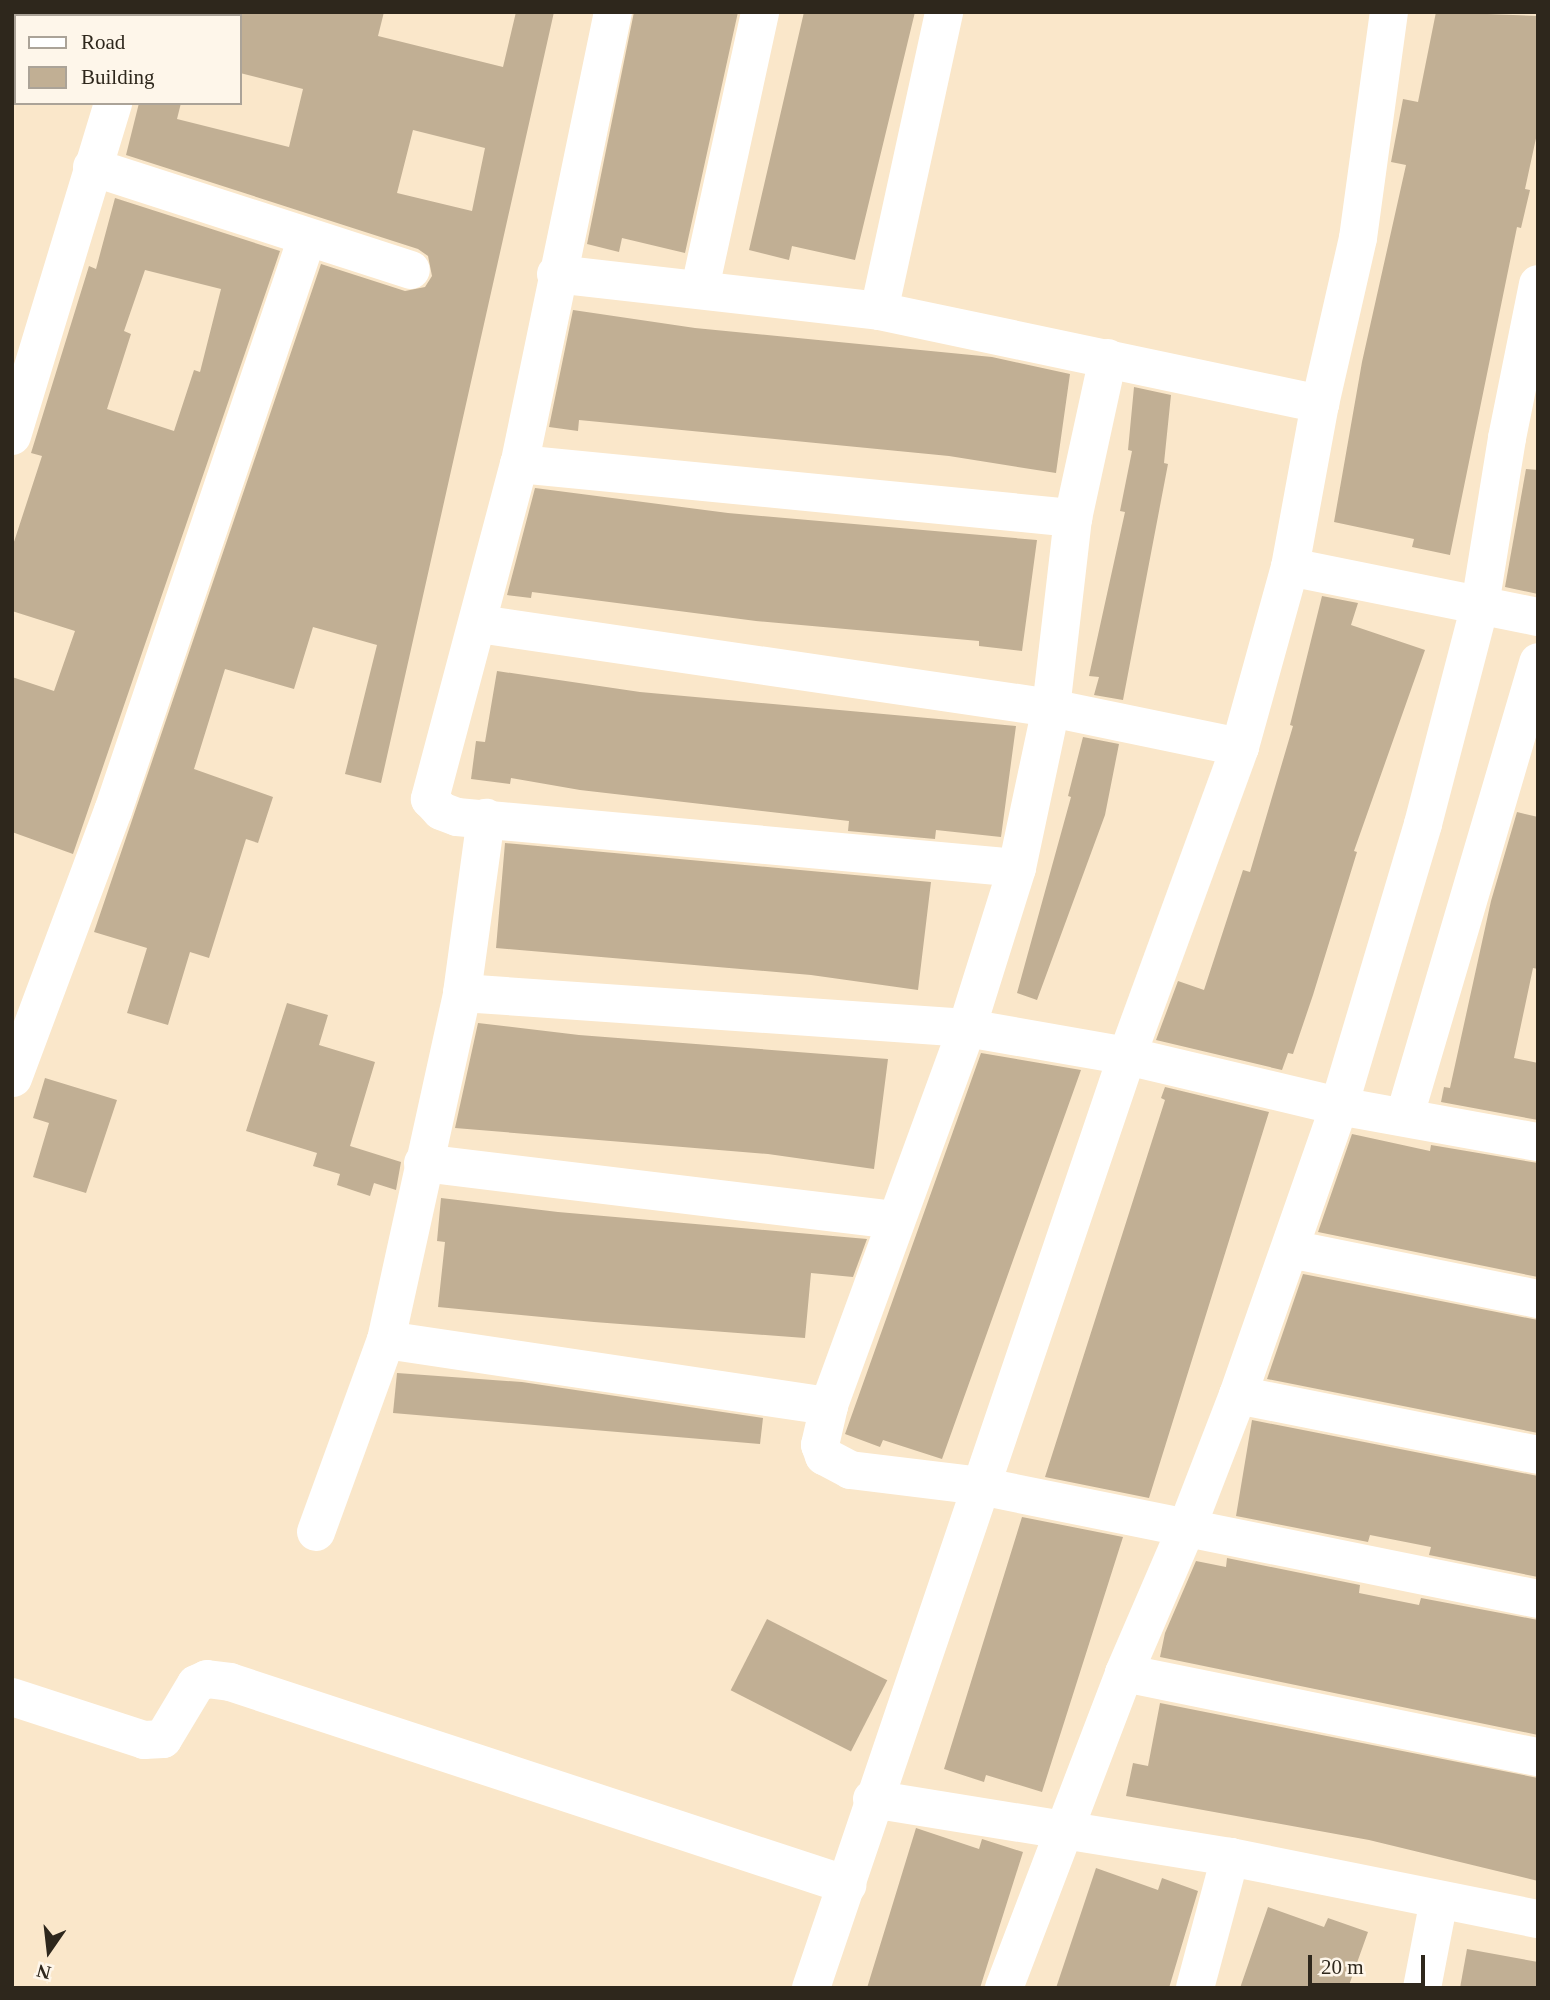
<!DOCTYPE html>
<html>
<head>
<meta charset="utf-8">
<style>
  body { margin:0 }
  #map { position:relative; width:1550px; height:2000px; overflow:hidden; background:#fae7ca; font-family:Georgia,serif }
  div>[style] { position:absolute }
  .building>* { inset:0; background:#c1af94; transform-origin:0 0 }
  .minor>* { height:38px; margin:-19px; padding:0 19px; transform-origin:19px; border-radius:19px; background:#fff }
  span { translate:-50% -50%; white-space:nowrap; text-align:center; line-height:1.15; -webkit-text-stroke:7px #fef6ea; paint-order:stroke }
  .frame { position:absolute; inset:0; border:14px solid #2e271c; pointer-events:none }
  .legend { position:absolute; left:14px; top:14px; width:228px; height:91px; box-sizing:border-box; background:#fef6ea; border:2px solid #aba398; margin:0; padding:9px 12px; list-style:none; font-size:21px; color:#2e271c }
  .legend li { display:flex; align-items:center; gap:14px; height:35px }
  .legend b { width:35px; border:2px solid #aba398 }
  .north { position:absolute; left:14px; top:1916px; width:70px; height:70px; -webkit-text-stroke:5px #fef6ea; paint-order:stroke; rotate:194deg; font-size:19px; font-weight:700; line-height:28px; text-align:center; color:#2e271c }
  .north::after { content:''; display:block; margin:auto; width:24px; height:32px; background:#2e271c; clip-path:polygon(50% 0,100% 100%,50% 72%,0 100%) }
  .scale { position:absolute; left:1308px; top:1955px; width:117px; height:32px; box-sizing:border-box; border:4px solid #2e271c; border-top:0; padding-left:9px; font-size:21px; line-height:24px; white-space:nowrap; color:#2e271c; -webkit-text-stroke:5px #fef6ea; paint-order:stroke }
</style>
</head>
<body>
<div id="map">
  <div class="building">
    <div style="clip-path:polygon(evenodd,240px 12px,384px 12px,378px 36px,503px 67px,516px 12px,554px 12px,381px 783px,345px 774px,377px 645px,313px 627px,294px 689px,225px 669px,194px 769px,273px 797px,258px 843px,246px 839px,209px 958px,190px 952px,168px 1025px,127px 1013px,147px 948px,94px 932px,321px 264px,405px 291px,425px 287px,432px 276px,428px 256px,418px 249px,126px 155px,139px 103px,181px 103px,177px 119px,289px 147px,303px 89px,240px 73px,240px 12px,413px 130px,485px 148px,472px 211px,397px 193px,413px 130px)"></div>
    <div style="clip-path:polygon(634px 12px,738px 12px,685px 253px,622px 238px,619px 252px,587px 244px)"></div>
    <div style="clip-path:polygon(804px 12px,915px 12px,855px 260px,792px 246px,789px 260px,749px 250px)"></div>
    <div style="clip-path:polygon(1436px 12px,1538px 16px,1538px 129px,1525px 189px,1530px 190px,1521px 228px,1517px 227px,1450px 555px,1412px 547px,1414px 539px,1334px 522px,1362px 362px,1406px 165px,1391px 162px,1403px 99px,1418px 102px)"></div>
    <div style="clip-path:polygon(evenodd,115px 198px,280px 251px,73px 854px,12px 832px,12px 677px,54px 691px,75px 631px,12px 611px,12px 548px,42px 456px,31px 453px,89px 266px,96px 269px,115px 198px,145px 270px,221px 289px,200px 372px,194px 370px,174px 431px,107px 409px,131px 334px,124px 331px,145px 270px)"></div>
    <div style="clip-path:polygon(573px 310px,695px 328px,992px 357px,1070px 374px,1056px 473px,949px 456px,579px 420px,578px 431px,549px 427px)"></div>
    <div style="clip-path:polygon(1134px 387px,1171px 395px,1164px 463px,1168px 464px,1123px 700px,1094px 695px,1099px 677px,1089px 676px,1125px 512px,1120px 511px,1132px 451px,1128px 450px)"></div>
    <div style="clip-path:polygon(1526px 469px,1538px 470px,1538px 594px,1505px 587px)"></div>
    <div style="clip-path:polygon(535px 488px,728px 513px,1037px 540px,1022px 651px,979px 646px,979px 641px,756px 621px,532px 592px,531px 598px,507px 595px)"></div>
    <div style="clip-path:polygon(1322px 596px,1358px 603px,1351px 625px,1425px 650px,1354px 851px,1357px 852px,1313px 995px,1293px 1054px,1288px 1053px,1282px 1070px,1156px 1040px,1178px 981px,1204px 990px,1243px 870px,1250px 872px,1293px 726px,1290px 725px)"></div>
    <div style="clip-path:polygon(497px 671px,640px 692px,1016px 726px,1001px 837px,936px 830px,935px 839px,848px 831px,849px 821px,580px 790px,511px 778px,510px 784px,471px 779px,476px 741px,485px 742px)"></div>
    <div style="clip-path:polygon(1083px 737px,1119px 744px,1105px 815px,1037px 1000px,1017px 993px,1071px 797px,1068px 796px)"></div>
    <div style="clip-path:polygon(1517px 812px,1538px 817px,1538px 969px,1533px 968px,1514px 1058px,1538px 1063px,1538px 1120px,1441px 1102px,1444px 1087px,1450px 1088px,1491px 901px)"></div>
    <div style="clip-path:polygon(505px 843px,931px 882px,918px 990px,811px 975px,496px 948px)"></div>
    <div style="clip-path:polygon(287px 1003px,328px 1015px,319px 1045px,375px 1062px,350px 1146px,401px 1162px,396px 1190px,374px 1183px,370px 1196px,337px 1185px,340px 1174px,313px 1166px,317px 1153px,246px 1131px)"></div>
    <div style="clip-path:polygon(478px 1023px,579px 1035px,888px 1059px,874px 1169px,768px 1154px,455px 1128px)"></div>
    <div style="clip-path:polygon(981px 1053px,1081px 1070px,942px 1459px,883px 1440px,880px 1447px,845px 1434px)"></div>
    <div style="clip-path:polygon(45px 1078px,117px 1100px,86px 1193px,33px 1177px,49px 1123px,33px 1118px)"></div>
    <div style="clip-path:polygon(1165px 1087px,1269px 1112px,1149px 1498px,1045px 1477px,1165px 1100px,1161px 1098px)"></div>
    <div style="clip-path:polygon(1352px 1134px,1430px 1151px,1431px 1145px,1538px 1163px,1538px 1277px,1318px 1232px)"></div>
    <div style="clip-path:polygon(441px 1198px,558px 1212px,867px 1239px,853px 1277px,811px 1273px,805px 1338px,594px 1322px,438px 1307px,445px 1242px,437px 1241px)"></div>
    <div style="clip-path:polygon(1303px 1274px,1538px 1320px,1538px 1433px,1267px 1379px)"></div>
    <div style="clip-path:polygon(397px 1373px,522px 1382px,763px 1418px,760px 1444px,393px 1413px)"></div>
    <div style="clip-path:polygon(1252px 1420px,1538px 1476px,1538px 1577px,1429px 1555px,1431px 1547px,1370px 1535px,1368px 1542px,1236px 1516px)"></div>
    <div style="clip-path:polygon(1022px 1517px,1123px 1537px,1042px 1792px,986px 1775px,984px 1782px,944px 1769px)"></div>
    <div style="clip-path:polygon(1227px 1558px,1360px 1585px,1359px 1593px,1419px 1605px,1421px 1598px,1538px 1620px,1538px 1735px,1160px 1657px,1165px 1633px,1196px 1561px,1226px 1567px)"></div>
    <div style="left:767px;top:1619px;width:135px;height:80px;rotate:27deg"></div>
    <div style="clip-path:polygon(1160px 1703px,1538px 1778px,1538px 1881px,1369px 1840px,1126px 1796px,1133px 1763px,1148px 1766px)"></div>
    <div style="clip-path:polygon(916px 1828px,979px 1849px,982px 1839px,1023px 1852px,980px 1988px,867px 1988px)"></div>
    <div style="clip-path:polygon(1096px 1868px,1158px 1890px,1162px 1878px,1198px 1891px,1169px 1988px,1056px 1988px)"></div>
    <div style="clip-path:polygon(1268px 1907px,1324px 1927px,1328px 1918px,1368px 1932px,1348px 1988px,1240px 1988px)"></div>
    <div style="clip-path:polygon(1467px 1949px,1538px 1962px,1538px 1988px,1460px 1988px)"></div>
  </div>
  <div class="minor">
    <div style="left:613px;top:12px;width:462px;rotate:101.7deg"></div>
    <div style="left:519px;top:464px;width:347px;rotate:104.9deg"></div>
    <div style="left:430px;top:799px;width:16px;rotate:47deg"></div>
    <div style="left:441px;top:811px;width:17px;rotate:21deg"></div>
    <div style="left:457px;top:817px;width:562px;rotate:5.2deg"></div>
    <div style="left:140px;top:16px;width:4px;rotate:-76deg"></div>
    <div style="left:92px;top:167px;width:335px;rotate:17.9deg"></div>
    <div style="left:556px;top:274px;width:325px;rotate:6.5deg"></div>
    <div style="left:879px;top:311px;width:451px;rotate:11.9deg"></div>
    <div style="left:700px;top:288px;width:282px;rotate:-77.7deg"></div>
    <div style="left:879px;top:311px;width:306px;rotate:-77.7deg"></div>
    <div style="left:1108px;top:358px;width:164px;rotate:102.3deg"></div>
    <div style="left:1073px;top:518px;width:191px;rotate:96.6deg"></div>
    <div style="left:1051px;top:708px;width:164px;rotate:102deg"></div>
    <div style="left:1017px;top:868px;width:168px;rotate:107.4deg"></div>
    <div style="left:967px;top:1028px;width:402px;rotate:110.1deg"></div>
    <div style="left:829px;top:1406px;width:40px;rotate:103deg"></div>
    <div style="left:820px;top:1445px;width:12px;rotate:70deg"></div>
    <div style="left:824px;top:1456px;width:30px;rotate:28deg"></div>
    <div style="left:850px;top:1470px;width:131px;rotate:7deg"></div>
    <div style="left:980px;top:1486px;width:569px;rotate:11.45deg"></div>
    <div style="left:12px;top:436px;width:348px;rotate:-73.1deg"></div>
    <div style="left:519px;top:464px;width:557px;rotate:5.57deg"></div>
    <div style="left:1290px;top:567px;width:253px;rotate:11.4deg"></div>
    <div style="left:479px;top:624px;width:578px;rotate:8.35deg"></div>
    <div style="left:1051px;top:708px;width:193px;rotate:11.7deg"></div>
    <div style="left:462px;top:993px;width:506px;rotate:3.96deg"></div>
    <div style="left:967px;top:1028px;width:162px;rotate:9.9deg"></div>
    <div style="left:1127px;top:1056px;width:218px;rotate:13.3deg"></div>
    <div style="left:1339px;top:1106px;width:202px;rotate:10.3deg"></div>
    <div style="left:13px;top:1078px;width:285px;rotate:-69.5deg"></div>
    <div style="left:113px;top:811px;width:605px;rotate:-71.3deg"></div>
    <div style="left:1405px;top:1115px;width:472px;rotate:-73.6deg"></div>
    <div style="left:423px;top:1163px;width:476px;rotate:6.9deg"></div>
    <div style="left:1290px;top:1249px;width:253px;rotate:11.4deg"></div>
    <div style="left:386px;top:1340px;width:448px;rotate:8.5deg"></div>
    <div style="left:1238px;top:1395px;width:306px;rotate:11.3deg"></div>
    <div style="left:316px;top:1532px;width:204px;rotate:-70deg"></div>
    <div style="left:386px;top:1340px;width:355px;rotate:-77.6deg"></div>
    <div style="left:462px;top:993px;width:177px;rotate:-82.2deg"></div>
    <div style="left:1124px;top:1673px;width:422px;rotate:11.5deg"></div>
    <div style="left:12px;top:1697px;width:139px;rotate:18deg"></div>
    <div style="left:144px;top:1740px;width:19px;rotate:-3deg"></div>
    <div style="left:163px;top:1739px;width:64px;rotate:-59deg"></div>
    <div style="left:196px;top:1684px;width:12px;rotate:-24deg"></div>
    <div style="left:207px;top:1679px;width:23px;rotate:7deg"></div>
    <div style="left:230px;top:1682px;width:650px;rotate:18.21deg"></div>
    <div style="left:872px;top:1799px;width:363px;rotate:9.2deg"></div>
    <div style="left:1230px;top:1857px;width:314px;rotate:11.4deg"></div>
    <div style="left:811px;top:1988px;width:984px;rotate:-71.27deg"></div>
    <div style="left:1127px;top:1056px;width:329px;rotate:-69.9deg"></div>
    <div style="left:1240px;top:747px;width:187px;rotate:-74.5deg"></div>
    <div style="left:1290px;top:567px;width:166px;rotate:-79.6deg"></div>
    <div style="left:1320px;top:404px;width:170px;rotate:-77.1deg"></div>
    <div style="left:1358px;top:238px;width:228px;rotate:-82.2deg"></div>
    <div style="left:1004px;top:1988px;width:337px;rotate:-69.1deg"></div>
    <div style="left:1124px;top:1673px;width:159px;rotate:-66.7deg"></div>
    <div style="left:1187px;top:1527px;width:142px;rotate:-68.9deg"></div>
    <div style="left:1238px;top:1395px;width:306px;rotate:-70.7deg"></div>
    <div style="left:1339px;top:1106px;width:294px;rotate:-73.4deg"></div>
    <div style="left:1423px;top:824px;width:226px;rotate:-75.4deg"></div>
    <div style="left:1480px;top:605px;width:169px;rotate:-80.8deg"></div>
    <div style="left:1507px;top:438px;width:157px;rotate:-78.6deg"></div>
    <div style="left:1195px;top:1988px;width:136px;rotate:-75deg"></div>
    <div style="left:1422px;top:1988px;width:90px;rotate:-79.1deg"></div>
  </div>
  <div class="frame"></div>
  <ul class="legend">
  <li><b style="height:9px;background:#fff"></b>Road</li>
  <li><b style="height:19px;background:#c1af94"></b>Building</li>
  </ul>
  <div class="north">N</div>
  <div class="scale">20 m</div>
</div>
</body>
</html>
